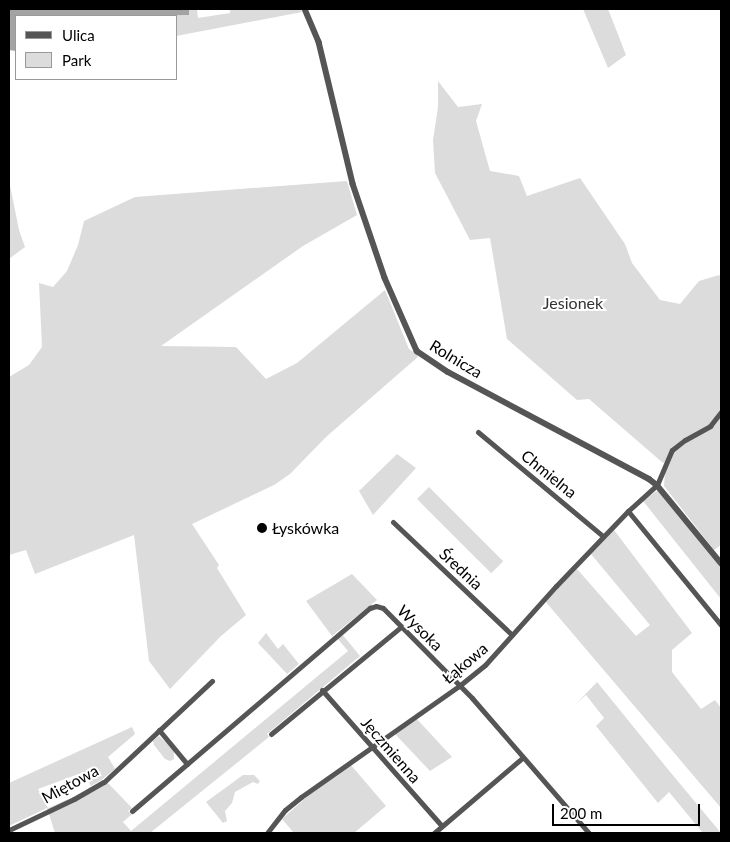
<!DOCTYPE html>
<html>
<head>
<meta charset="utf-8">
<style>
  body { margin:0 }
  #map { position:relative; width:730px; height:842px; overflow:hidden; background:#fff; font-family:Lato,sans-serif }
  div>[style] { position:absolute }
  .green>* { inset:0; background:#dcdcdc; transform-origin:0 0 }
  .water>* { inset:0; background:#a3a3a3 }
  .minor>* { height:5px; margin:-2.5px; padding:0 2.5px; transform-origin:2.5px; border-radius:2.5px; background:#555 }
  .tertiary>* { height:5.5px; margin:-2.75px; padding:0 2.75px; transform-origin:2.75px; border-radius:2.75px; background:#555 }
  .dots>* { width:14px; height:14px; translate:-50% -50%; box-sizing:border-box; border:2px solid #fff; border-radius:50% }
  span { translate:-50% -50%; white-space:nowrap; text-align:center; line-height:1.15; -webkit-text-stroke:4px #fff; paint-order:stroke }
  .park-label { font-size:16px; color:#333 }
  .street-label { font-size:16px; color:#000 }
  .poi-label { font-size:16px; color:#000 }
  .left { translate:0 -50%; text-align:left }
  .frame { position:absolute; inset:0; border:10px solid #000; pointer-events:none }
  .legend { position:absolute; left:15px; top:15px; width:162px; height:65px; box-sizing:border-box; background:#fff; border:1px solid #999; margin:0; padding:6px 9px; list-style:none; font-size:15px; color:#000 }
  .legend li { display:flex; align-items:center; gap:10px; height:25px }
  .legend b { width:25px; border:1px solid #999 }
  .scale { position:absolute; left:552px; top:804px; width:148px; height:22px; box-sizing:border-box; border:2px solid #000; border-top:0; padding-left:6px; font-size:15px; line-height:18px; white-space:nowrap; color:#000; -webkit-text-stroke:4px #fff; paint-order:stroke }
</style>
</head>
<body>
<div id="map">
  <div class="green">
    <div style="clip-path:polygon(189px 9px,197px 9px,198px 18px,230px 13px,230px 9px,300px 9px,302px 12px,176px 36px,176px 16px,119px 16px,135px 14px,189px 15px)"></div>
    <div style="clip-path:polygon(583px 9px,608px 9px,626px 55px,608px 68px)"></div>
    <div style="clip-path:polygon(438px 81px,458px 107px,482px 104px,476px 121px,490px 171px,519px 176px,527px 196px,580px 178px,625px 244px,632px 263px,660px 300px,680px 304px,699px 281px,719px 275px,721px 278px,721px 545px,714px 550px,664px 486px,665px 472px,670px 459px,663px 463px,589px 399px,577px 400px,507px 339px,490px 238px,470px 240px,435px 173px,433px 140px,438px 107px)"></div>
    <div style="clip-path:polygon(9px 180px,19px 230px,25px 247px,9px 259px)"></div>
    <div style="clip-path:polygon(347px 181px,357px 215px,303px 246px,161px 346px,236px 347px,266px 379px,297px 363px,385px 290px,409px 349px,419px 356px,326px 437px,290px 474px,274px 485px,192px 524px,219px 565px,217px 568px,246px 615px,221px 636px,170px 689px,149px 661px,134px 535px,35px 574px,26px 550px,9px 555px,9px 377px,29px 365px,42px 347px,39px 283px,53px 287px,67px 271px,78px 245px,84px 221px,135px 197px)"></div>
    <div style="clip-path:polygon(397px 454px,416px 468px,373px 515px,359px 491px)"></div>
    <div style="left:429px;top:487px;width:105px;height:17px;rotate:45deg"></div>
    <div style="clip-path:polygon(658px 490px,721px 567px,721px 599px,643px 501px)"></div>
    <div style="clip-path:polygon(614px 530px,692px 633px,672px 650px,672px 672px,701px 709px,715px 700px,721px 708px,721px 808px,545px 601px,577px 569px,636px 636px,650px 625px,591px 554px)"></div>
    <div style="clip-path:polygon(352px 574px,377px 600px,332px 636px,306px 601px)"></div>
    <div style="clip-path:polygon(266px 633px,278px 649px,283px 644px,299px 664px,287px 674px,258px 643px)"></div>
    <div style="clip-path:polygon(342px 634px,360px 656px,267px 734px,269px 737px,150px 833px,55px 833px,47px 808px,9px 826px,9px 783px,132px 727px,135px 734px,108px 757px,115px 769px,100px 781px,91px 786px,84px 772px,38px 789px,48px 808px,107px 782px,132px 808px,128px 811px,132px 814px,123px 822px,131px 831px,348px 651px,337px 638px)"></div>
    <div style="clip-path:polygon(597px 682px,671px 773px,721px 833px,703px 833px,669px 792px,658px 803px,596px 726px,604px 718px,586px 695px,576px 704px)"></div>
    <div style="clip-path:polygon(416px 718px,452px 757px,430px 771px,395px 734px)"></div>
    <div style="clip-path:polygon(159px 736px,174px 750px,174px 759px,170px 761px,165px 759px,154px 745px,153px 741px)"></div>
    <div style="clip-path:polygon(350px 764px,386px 806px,354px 833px,294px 833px,282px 819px,319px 786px)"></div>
    <div style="clip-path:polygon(243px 775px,254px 775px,260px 781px,258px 784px,253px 782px,235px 792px,232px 803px,225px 811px,227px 821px,223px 823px,206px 802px)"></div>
  </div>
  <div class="water">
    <div style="clip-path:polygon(9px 9px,189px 9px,189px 15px,16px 16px,16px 51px,9px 50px)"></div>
  </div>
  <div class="minor">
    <div style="left:478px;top:432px;width:163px;rotate:39.8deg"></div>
    <div style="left:628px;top:511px;width:147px;rotate:50.8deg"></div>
    <div style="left:393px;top:522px;width:164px;rotate:43.5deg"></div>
    <div style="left:322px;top:690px;width:181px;rotate:48.6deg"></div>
    <div style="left:159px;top:730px;width:44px;rotate:50.5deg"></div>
    <div style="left:271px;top:734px;width:168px;rotate:-39.5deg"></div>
    <div style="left:132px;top:811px;width:313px;rotate:-40.5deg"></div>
    <div style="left:370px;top:608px;width:6px;rotate:-18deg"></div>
    <div style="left:376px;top:606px;width:7px;rotate:16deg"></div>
    <div style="left:383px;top:608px;width:127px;rotate:45.3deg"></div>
    <div style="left:472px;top:698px;width:179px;rotate:49.1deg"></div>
    <div style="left:9px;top:830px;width:72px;rotate:-25.5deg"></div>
    <div style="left:74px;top:799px;width:34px;rotate:-30deg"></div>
    <div style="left:104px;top:782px;width:148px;rotate:-43.1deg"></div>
    <div style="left:267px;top:833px;width:29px;rotate:-52deg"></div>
    <div style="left:285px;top:810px;width:21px;rotate:-39deg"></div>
    <div style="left:301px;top:797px;width:193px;rotate:-35.1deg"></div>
    <div style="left:459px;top:686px;width:33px;rotate:-39deg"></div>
    <div style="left:485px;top:665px;width:106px;rotate:-48.1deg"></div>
    <div style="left:556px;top:586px;width:104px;rotate:-46.2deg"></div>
    <div style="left:628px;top:511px;width:39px;rotate:-42deg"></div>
    <div style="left:657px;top:485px;width:38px;rotate:-67deg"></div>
    <div style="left:672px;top:450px;width:16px;rotate:-38deg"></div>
    <div style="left:685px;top:440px;width:29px;rotate:-29deg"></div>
    <div style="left:710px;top:426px;width:18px;rotate:-52deg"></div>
    <div style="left:434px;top:833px;width:116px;rotate:-40.4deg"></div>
  </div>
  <div class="tertiary">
    <div style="left:305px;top:9px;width:36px;rotate:67deg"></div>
    <div style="left:319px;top:42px;width:146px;rotate:76.5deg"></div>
    <div style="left:353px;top:184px;width:99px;rotate:71.2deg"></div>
    <div style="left:385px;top:278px;width:80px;rotate:66.3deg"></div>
    <div style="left:417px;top:351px;width:37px;rotate:34deg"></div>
    <div style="left:448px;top:372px;width:228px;rotate:28deg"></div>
    <div style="left:649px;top:479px;width:10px;rotate:37deg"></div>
    <div style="left:657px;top:485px;width:101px;rotate:50.6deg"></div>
  </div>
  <div class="dots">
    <div style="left:262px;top:528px;background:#000"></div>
  </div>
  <div class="park-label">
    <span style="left:573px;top:303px">Jesionek</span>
  </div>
  <div class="street-label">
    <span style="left:456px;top:359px;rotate:31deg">Rolnicza</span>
    <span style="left:549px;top:474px;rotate:39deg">Chmielna</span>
    <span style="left:461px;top:569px;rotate:43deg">Średnia</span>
    <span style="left:420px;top:628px;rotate:45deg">Wysoka</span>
    <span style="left:465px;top:663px;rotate:-40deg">Łąkowa</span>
    <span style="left:391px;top:750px;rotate:49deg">Jęczmienna</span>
    <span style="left:70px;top:784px;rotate:-29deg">Miętowa</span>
  </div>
  <div class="poi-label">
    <span class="left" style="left:272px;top:528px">Łyskówka</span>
  </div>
  <div class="frame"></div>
  <ul class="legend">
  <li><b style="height:6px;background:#555"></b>Ulica</li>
  <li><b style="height:14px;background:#dcdcdc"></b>Park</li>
  </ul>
  <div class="scale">200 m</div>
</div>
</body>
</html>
